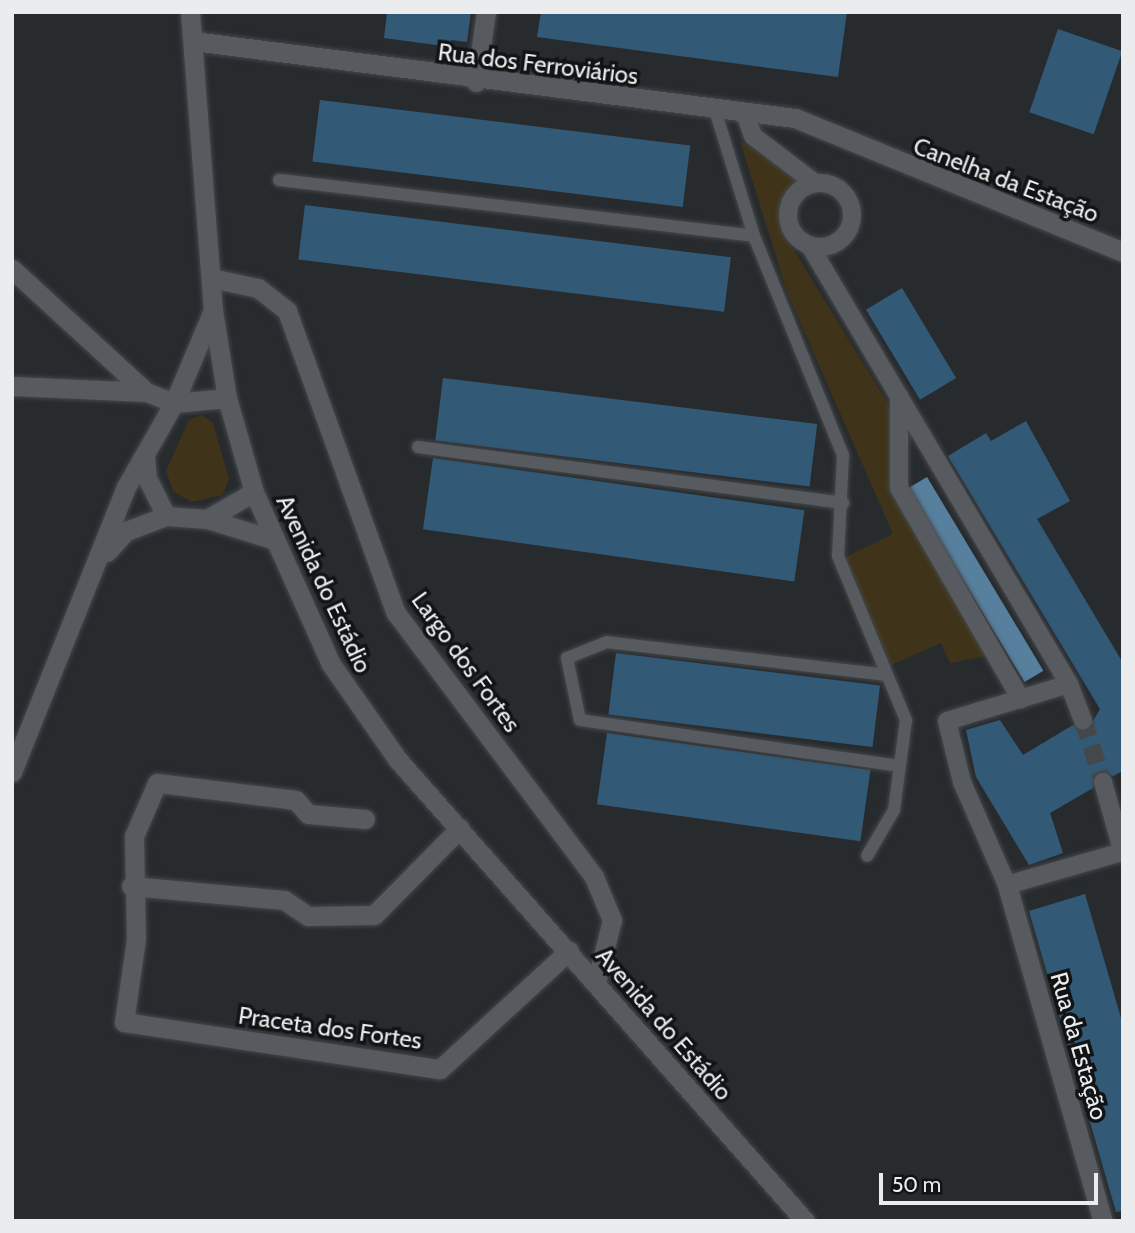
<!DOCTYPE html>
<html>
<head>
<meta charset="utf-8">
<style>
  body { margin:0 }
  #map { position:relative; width:1135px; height:1233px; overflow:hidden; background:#282b2e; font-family:Cabin,sans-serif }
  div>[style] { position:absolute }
  .green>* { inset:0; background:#3f3419 }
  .water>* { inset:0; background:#57809f; transform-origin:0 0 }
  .building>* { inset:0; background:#325a77; transform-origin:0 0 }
  .pedestrian-tunnel>* { height:18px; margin-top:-9px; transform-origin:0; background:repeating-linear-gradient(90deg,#45484b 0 18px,transparent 0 27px) }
  .roads { filter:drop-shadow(0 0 2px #44484a) drop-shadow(0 0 2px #44484a) }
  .service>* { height:12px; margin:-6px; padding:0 6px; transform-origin:6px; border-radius:6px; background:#575b5f }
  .pedestrian>* { height:18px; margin:-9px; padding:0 9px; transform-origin:9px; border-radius:9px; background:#575b5f }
  .pedestrian>.ring { margin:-9px; padding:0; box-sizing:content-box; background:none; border:18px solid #575b5f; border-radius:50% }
  .minor>* { height:19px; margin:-9.5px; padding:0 9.5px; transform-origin:9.5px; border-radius:9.5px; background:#575b5f }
  .tertiary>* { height:19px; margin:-9.5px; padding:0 9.5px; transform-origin:9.5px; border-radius:9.5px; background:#575b5f }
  span { translate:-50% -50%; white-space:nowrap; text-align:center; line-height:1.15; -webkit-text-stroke:7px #121315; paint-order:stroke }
  .street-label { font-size:24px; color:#eaecee }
  .frame { position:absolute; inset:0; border:14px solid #eaecee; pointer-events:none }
  .scale { position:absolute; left:879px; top:1173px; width:219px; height:32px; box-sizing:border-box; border:4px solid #eaecee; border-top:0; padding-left:9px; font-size:21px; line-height:24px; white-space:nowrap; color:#eaecee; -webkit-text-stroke:5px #121315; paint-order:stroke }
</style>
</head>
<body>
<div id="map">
  <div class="green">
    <div style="clip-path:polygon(740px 141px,803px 178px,790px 186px,779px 211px,789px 242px,893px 412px,892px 486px,991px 655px,950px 663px,941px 643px,891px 665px,844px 558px,893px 534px,787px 292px)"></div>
    <div style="clip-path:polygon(202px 415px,213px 423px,229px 479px,222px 495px,192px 502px,173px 491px,166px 471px,189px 420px)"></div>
  </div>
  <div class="water">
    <div style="left:927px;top:477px;width:226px;height:22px;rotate:59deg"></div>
  </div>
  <div class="building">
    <div style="clip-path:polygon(387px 12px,471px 12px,467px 42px,451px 40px,451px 47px,384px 38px)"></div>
    <div style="clip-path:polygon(541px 12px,847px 12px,838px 77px,537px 37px)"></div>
    <div style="left:1058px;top:29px;width:68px;height:88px;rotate:19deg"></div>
    <div style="left:320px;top:100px;width:373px;height:62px;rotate:7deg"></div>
    <div style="left:305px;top:205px;width:429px;height:55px;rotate:7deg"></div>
    <div style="left:902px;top:288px;width:105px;height:42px;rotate:59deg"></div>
    <div style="left:443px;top:378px;width:377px;height:63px;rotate:7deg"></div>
    <div style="clip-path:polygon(1026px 421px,1070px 501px,1037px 519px,1123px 663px,1123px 771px,1113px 776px,1099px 771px,1093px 788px,1050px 813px,1063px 853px,1029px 865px,976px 777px,966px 730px,1000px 720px,1023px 755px,1073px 725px,1088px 730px,1100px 709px,948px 456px,986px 433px,991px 441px)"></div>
    <div style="left:433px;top:458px;width:375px;height:72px;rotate:8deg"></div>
    <div style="left:616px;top:653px;width:266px;height:62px;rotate:7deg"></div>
    <div style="left:607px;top:733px;width:266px;height:72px;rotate:8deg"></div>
    <div style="clip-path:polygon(1085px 894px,1123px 1025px,1123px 1211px,1116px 1212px,1029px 911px)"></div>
  </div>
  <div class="pedestrian-tunnel">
    <div style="left:1083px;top:720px;width:65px;rotate:72.1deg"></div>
  </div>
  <div class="roads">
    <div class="service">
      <div style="left:715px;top:110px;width:132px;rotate:72.8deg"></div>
      <div style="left:754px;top:236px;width:236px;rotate:67.9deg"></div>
      <div style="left:843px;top:455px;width:101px;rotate:92.8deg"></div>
      <div style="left:838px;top:556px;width:178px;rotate:67.5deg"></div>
      <div style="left:906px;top:720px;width:91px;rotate:97.6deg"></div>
      <div style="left:894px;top:810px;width:53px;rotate:120.4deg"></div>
      <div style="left:279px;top:180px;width:478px;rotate:6.7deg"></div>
      <div style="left:418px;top:447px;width:429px;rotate:7.5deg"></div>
      <div style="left:887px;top:675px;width:282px;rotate:-173.3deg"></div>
      <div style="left:607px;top:642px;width:43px;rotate:158.2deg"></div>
      <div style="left:567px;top:658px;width:63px;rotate:78.2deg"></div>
      <div style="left:580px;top:720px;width:323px;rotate:8.2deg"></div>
    </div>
    <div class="pedestrian">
      <div style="left:745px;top:114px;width:23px;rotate:70deg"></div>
      <div style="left:753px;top:136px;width:78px;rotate:37.2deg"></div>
      <div class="ring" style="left:788px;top:183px;width:46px;height:46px"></div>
      <div style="left:810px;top:246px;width:509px;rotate:59.4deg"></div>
      <div style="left:1069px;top:684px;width:39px;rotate:69deg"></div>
      <div style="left:899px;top:396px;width:92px;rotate:90deg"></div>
      <div style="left:899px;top:488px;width:244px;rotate:60deg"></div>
      <div style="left:1069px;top:684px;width:127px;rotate:163.1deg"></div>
      <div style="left:947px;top:721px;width:63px;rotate:76.2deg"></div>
      <div style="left:962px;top:782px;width:112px;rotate:66.4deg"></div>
      <div style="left:1007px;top:885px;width:120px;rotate:-16deg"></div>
      <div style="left:1103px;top:782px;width:74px;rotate:74.3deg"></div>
    </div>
    <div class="minor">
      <div style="left:193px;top:41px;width:607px;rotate:7.29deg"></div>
      <div style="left:795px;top:118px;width:354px;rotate:22.2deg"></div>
      <div style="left:476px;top:82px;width:71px;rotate:-81.9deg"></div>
      <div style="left:12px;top:269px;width:182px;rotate:42.5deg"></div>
      <div style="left:211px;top:278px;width:48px;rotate:12deg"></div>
      <div style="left:258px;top:288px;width:37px;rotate:38deg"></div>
      <div style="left:287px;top:311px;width:321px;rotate:70.2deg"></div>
      <div style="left:396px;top:613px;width:330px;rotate:53.1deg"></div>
      <div style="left:594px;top:877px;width:47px;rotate:67.3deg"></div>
      <div style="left:612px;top:920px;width:65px;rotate:104.3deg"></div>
      <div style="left:12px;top:386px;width:134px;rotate:2.6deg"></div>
      <div style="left:146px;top:392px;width:30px;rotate:21deg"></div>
      <div style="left:174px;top:403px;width:53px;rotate:-5.4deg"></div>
      <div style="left:145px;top:456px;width:22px;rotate:85deg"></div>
      <div style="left:147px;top:478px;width:42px;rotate:63.4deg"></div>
      <div style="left:207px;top:519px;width:54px;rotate:-29.9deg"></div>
      <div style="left:107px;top:552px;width:28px;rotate:-48deg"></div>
      <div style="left:126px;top:531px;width:43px;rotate:-20.6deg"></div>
      <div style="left:166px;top:516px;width:41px;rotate:4.2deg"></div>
      <div style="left:207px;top:519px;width:71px;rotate:17.2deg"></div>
      <div style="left:12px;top:772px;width:307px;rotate:-68.2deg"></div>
      <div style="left:126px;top:487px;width:97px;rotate:-60.3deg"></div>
      <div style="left:174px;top:403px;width:101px;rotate:-67.2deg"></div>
      <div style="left:365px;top:819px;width:57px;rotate:-175deg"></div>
      <div style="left:308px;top:814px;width:18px;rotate:-131deg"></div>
      <div style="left:296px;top:800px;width:140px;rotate:-173deg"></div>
      <div style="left:157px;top:783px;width:58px;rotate:113.5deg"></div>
      <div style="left:134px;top:836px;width:103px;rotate:88.9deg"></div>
      <div style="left:136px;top:939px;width:84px;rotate:98.2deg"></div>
      <div style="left:124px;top:1022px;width:319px;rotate:8.5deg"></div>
      <div style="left:440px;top:1069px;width:175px;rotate:-42.5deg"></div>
      <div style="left:1007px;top:885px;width:349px;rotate:74.1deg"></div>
      <div style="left:131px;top:886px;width:154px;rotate:5.2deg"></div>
      <div style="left:284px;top:900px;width:29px;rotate:34deg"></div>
      <div style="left:308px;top:916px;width:66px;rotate:-0.9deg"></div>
      <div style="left:374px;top:915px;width:122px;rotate:-45.3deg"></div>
    </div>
    <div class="tertiary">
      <div style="left:190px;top:12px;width:299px;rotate:85.6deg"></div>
      <div style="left:213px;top:310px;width:89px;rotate:81deg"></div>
      <div style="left:227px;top:398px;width:98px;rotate:74deg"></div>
      <div style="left:254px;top:492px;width:188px;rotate:65.9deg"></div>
      <div style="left:331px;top:664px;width:117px;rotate:55.1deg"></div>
      <div style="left:398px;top:760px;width:615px;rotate:48.56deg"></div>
    </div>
  </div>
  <div class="street-label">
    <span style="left:538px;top:64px;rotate:7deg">Rua dos Ferroviários</span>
    <span style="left:1006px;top:180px;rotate:21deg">Canelha da Estação</span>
    <span style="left:324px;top:584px;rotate:65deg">Avenida do Estádio</span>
    <span style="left:466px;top:662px;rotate:54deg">Largo dos Fortes</span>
    <span style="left:664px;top:1024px;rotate:49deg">Avenida do Estádio</span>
    <span style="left:330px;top:1028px;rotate:8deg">Praceta dos Fortes</span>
    <span style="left:1079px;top:1046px;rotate:74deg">Rua da Estação</span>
  </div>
  <div class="frame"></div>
  <div class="scale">50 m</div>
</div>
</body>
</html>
